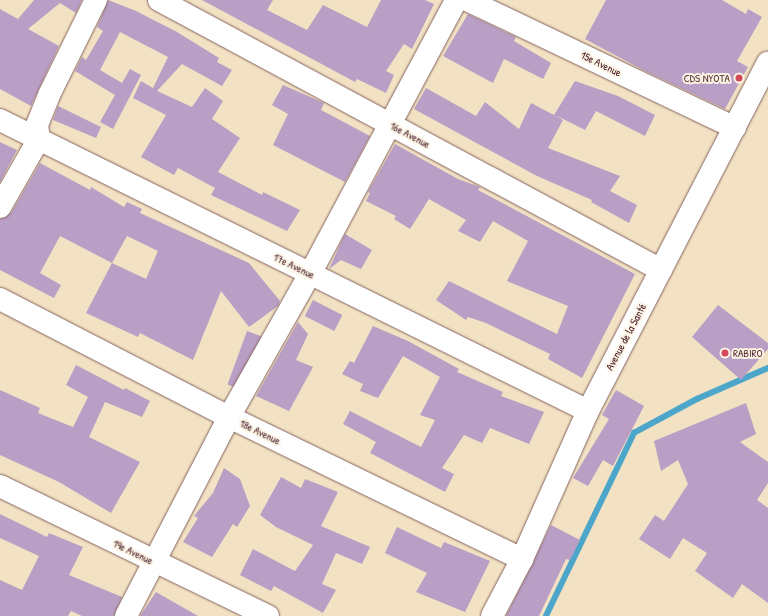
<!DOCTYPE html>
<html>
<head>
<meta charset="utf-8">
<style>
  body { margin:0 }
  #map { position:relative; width:768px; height:616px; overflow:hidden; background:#f2e2c3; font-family:"Patrick Hand",sans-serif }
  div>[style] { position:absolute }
  .stream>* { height:5.5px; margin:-2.75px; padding:0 2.75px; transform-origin:2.75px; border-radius:2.75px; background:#4ca6ca }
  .building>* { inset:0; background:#b99ec5; transform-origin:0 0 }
  .roads { filter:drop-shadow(0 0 1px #856360) drop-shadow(0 0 1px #856360) }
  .street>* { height:22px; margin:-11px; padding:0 11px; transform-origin:11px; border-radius:11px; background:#fff }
  .dots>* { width:11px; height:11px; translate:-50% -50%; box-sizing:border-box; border:2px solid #fcf5e5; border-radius:50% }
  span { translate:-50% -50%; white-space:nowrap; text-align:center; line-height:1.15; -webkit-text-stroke:4px #fcf5e5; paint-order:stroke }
  .street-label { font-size:11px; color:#4a1f2b }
  .poi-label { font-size:11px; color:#4a1f2b }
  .right { translate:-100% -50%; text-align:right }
  .left { translate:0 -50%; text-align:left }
</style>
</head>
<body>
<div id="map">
  <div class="stream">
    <div style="left:546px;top:616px;width:203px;rotate:-64.3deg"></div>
    <div style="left:634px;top:433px;width:72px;rotate:-28.4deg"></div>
    <div style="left:697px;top:399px;width:77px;rotate:-23.6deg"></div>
  </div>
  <div class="building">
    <div style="clip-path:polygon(34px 0,82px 0,76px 13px,60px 3px,28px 29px,59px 46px,31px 106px,0 89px,0 9px,18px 19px)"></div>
    <div style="clip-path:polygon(108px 0,136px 11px,177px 32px,219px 58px,217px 62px,232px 70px,222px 86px,182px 64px,157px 91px,192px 107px,205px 88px,223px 101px,212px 119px,240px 138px,218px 172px,262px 195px,263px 192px,300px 210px,287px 231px,211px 195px,215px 188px,178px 168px,174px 175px,141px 157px,166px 115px,133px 98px,141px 81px,153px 88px,168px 57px,120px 32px,100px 70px,122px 83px,130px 69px,141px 75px,113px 129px,100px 122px,115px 95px,75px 71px,82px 57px,86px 60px,103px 31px,97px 27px)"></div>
    <div style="clip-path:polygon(202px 0,273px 0,267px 10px,307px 30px,323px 5px,367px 27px,381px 0,425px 0,434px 4px,412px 49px,404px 44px,386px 71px,394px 75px,386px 93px,357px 79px,355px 82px)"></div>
    <div style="clip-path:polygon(606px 0,722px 0,746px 14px,748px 9px,762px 17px,737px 61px,748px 67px,725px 109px,645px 71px,585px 39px)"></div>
    <div style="clip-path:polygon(468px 14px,516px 37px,514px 41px,551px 63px,543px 79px,504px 59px,493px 83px,443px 56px)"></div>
    <div style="clip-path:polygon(575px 81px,618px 96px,655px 115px,645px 136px,596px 111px,585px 130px,555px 115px,563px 120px,548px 148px,620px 176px,610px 191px,637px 205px,629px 223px,591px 202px,592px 200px,537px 176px,414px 109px,426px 88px,476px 116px,485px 102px,519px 129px,531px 103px,554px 115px)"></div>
    <div style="clip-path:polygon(283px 85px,324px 103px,321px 110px,370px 136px,345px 182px,273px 145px,288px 114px,272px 105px)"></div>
    <div style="clip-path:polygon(58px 106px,101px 127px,96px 138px,53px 120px)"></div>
    <div style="clip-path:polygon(0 142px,17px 150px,0 182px)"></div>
    <div style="clip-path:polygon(395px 144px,458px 179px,480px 187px,478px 190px,635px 274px,582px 378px,548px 359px,550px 354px,486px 323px,468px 317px,466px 320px,436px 300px,449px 281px,557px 334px,568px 306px,507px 281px,528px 241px,493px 221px,480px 242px,458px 231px,466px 220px,429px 199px,410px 229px,394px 219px,396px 216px,366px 201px,370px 193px,368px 192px)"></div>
    <div style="clip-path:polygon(40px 163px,90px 190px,91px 187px,124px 207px,127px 202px,142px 209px,140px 213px,249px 263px,280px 301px,278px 306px,249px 327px,221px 291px,193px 360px,140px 333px,138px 337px,86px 313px,112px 263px,146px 279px,158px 251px,127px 236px,112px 263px,60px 236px,40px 273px,61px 285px,54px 298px,0 270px,0 219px,11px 213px)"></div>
    <div style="clip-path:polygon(345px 234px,372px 250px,361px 269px,341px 260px,329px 269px)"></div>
    <div style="left:313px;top:300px;width:33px;height:18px;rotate:27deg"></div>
    <div style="clip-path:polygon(718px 305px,768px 343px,768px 349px,741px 380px,692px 337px)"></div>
    <div style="clip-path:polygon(298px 322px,308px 334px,296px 360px,313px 367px,289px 411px,256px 396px)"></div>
    <div style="clip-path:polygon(373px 326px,408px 341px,459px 369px,457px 372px,503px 392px,501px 396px,544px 412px,529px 444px,490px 428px,482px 443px,464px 435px,442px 468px,454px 474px,445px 492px,370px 453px,376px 442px,343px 424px,350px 411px,421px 447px,435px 420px,420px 415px,440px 377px,403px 356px,378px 398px,360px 391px,363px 384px,342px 374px,350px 361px,354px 363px)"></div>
    <div style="left:247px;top:331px;width:15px;height:57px;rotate:20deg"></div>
    <div style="clip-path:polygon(76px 365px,124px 390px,125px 388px,150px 401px,142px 417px,105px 402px,89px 437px,140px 462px,111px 513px,59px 482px,0 455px,0 390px,40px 408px,38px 413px,73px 427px,88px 397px,66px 385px)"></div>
    <div style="clip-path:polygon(616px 390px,644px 406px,613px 466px,603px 460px,588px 486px,573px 478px,609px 419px,602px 415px)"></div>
    <div style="clip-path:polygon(746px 403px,756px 434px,740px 442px,768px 462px,768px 483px,757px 500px,768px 508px,768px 603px,742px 584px,733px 598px,695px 571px,707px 553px,683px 538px,670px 559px,639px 539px,655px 515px,664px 521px,688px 484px,678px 460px,661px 471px,654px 441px)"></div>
    <div style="clip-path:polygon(224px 468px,240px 479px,250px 506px,237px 527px,233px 524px,212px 557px,183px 542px,198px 518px,194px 516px,213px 493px)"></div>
    <div style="clip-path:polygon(281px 477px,301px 488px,305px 479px,338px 492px,321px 526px,370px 547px,362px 564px,336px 553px,322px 584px,336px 590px,323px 613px,274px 586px,271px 591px,240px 575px,253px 549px,295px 571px,313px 545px,276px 527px,260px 515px)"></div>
    <div style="clip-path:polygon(0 514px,47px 537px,49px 533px,83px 547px,69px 575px,122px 597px,114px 616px,82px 616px,71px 611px,68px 616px,0 616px,0 580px,22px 590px,39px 556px,0 538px)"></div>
    <div style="clip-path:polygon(551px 525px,580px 540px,570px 560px,566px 559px,539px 616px,506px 616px)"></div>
    <div style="clip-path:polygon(397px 527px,441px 548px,444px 542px,490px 561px,465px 612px,416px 592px,427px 573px,385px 553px)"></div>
    <div style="clip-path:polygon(156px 592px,198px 616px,140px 616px)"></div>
  </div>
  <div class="roads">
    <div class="street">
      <div style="left:159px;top:0;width:570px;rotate:28.27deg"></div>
      <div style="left:467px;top:0;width:297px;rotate:25.5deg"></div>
      <div style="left:0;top:120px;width:656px;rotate:26.33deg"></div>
      <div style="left:0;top:207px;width:78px;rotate:-60.2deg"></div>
      <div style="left:39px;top:139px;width:14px;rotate:-98deg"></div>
      <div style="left:37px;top:125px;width:32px;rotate:-68deg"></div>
      <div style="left:49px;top:95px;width:106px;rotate:-63.7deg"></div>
      <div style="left:0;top:299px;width:258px;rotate:27.3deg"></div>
      <div style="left:229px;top:417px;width:326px;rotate:25.9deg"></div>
      <div style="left:0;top:486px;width:298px;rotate:25.9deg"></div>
      <div style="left:126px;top:616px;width:224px;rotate:-62.6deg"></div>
      <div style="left:229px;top:417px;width:164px;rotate:-60.5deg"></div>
      <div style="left:310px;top:274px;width:310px;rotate:-61.9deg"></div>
      <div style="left:492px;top:616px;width:64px;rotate:-62.2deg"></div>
      <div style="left:522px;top:559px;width:162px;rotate:-66deg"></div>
      <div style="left:588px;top:411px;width:392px;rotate:-62.7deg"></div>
    </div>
  </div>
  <div class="dots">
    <div style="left:739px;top:78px;background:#d1495b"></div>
    <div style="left:725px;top:353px;background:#d1495b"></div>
  </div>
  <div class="street-label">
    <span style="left:601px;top:64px;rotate:26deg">15e Avenue</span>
    <span style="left:410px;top:135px;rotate:28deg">16e Avenue</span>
    <span style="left:294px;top:266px;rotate:26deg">17e Avenue</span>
    <span style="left:626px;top:337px;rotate:-62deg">Avenue de la Santé</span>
    <span style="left:260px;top:432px;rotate:26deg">18e Avenue</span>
    <span style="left:133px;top:552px;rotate:26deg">19e Avenue</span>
  </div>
  <div class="poi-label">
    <span class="right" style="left:730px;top:78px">CDS NYOTA</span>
    <span class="left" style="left:733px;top:353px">RABIRO</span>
  </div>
</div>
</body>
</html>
